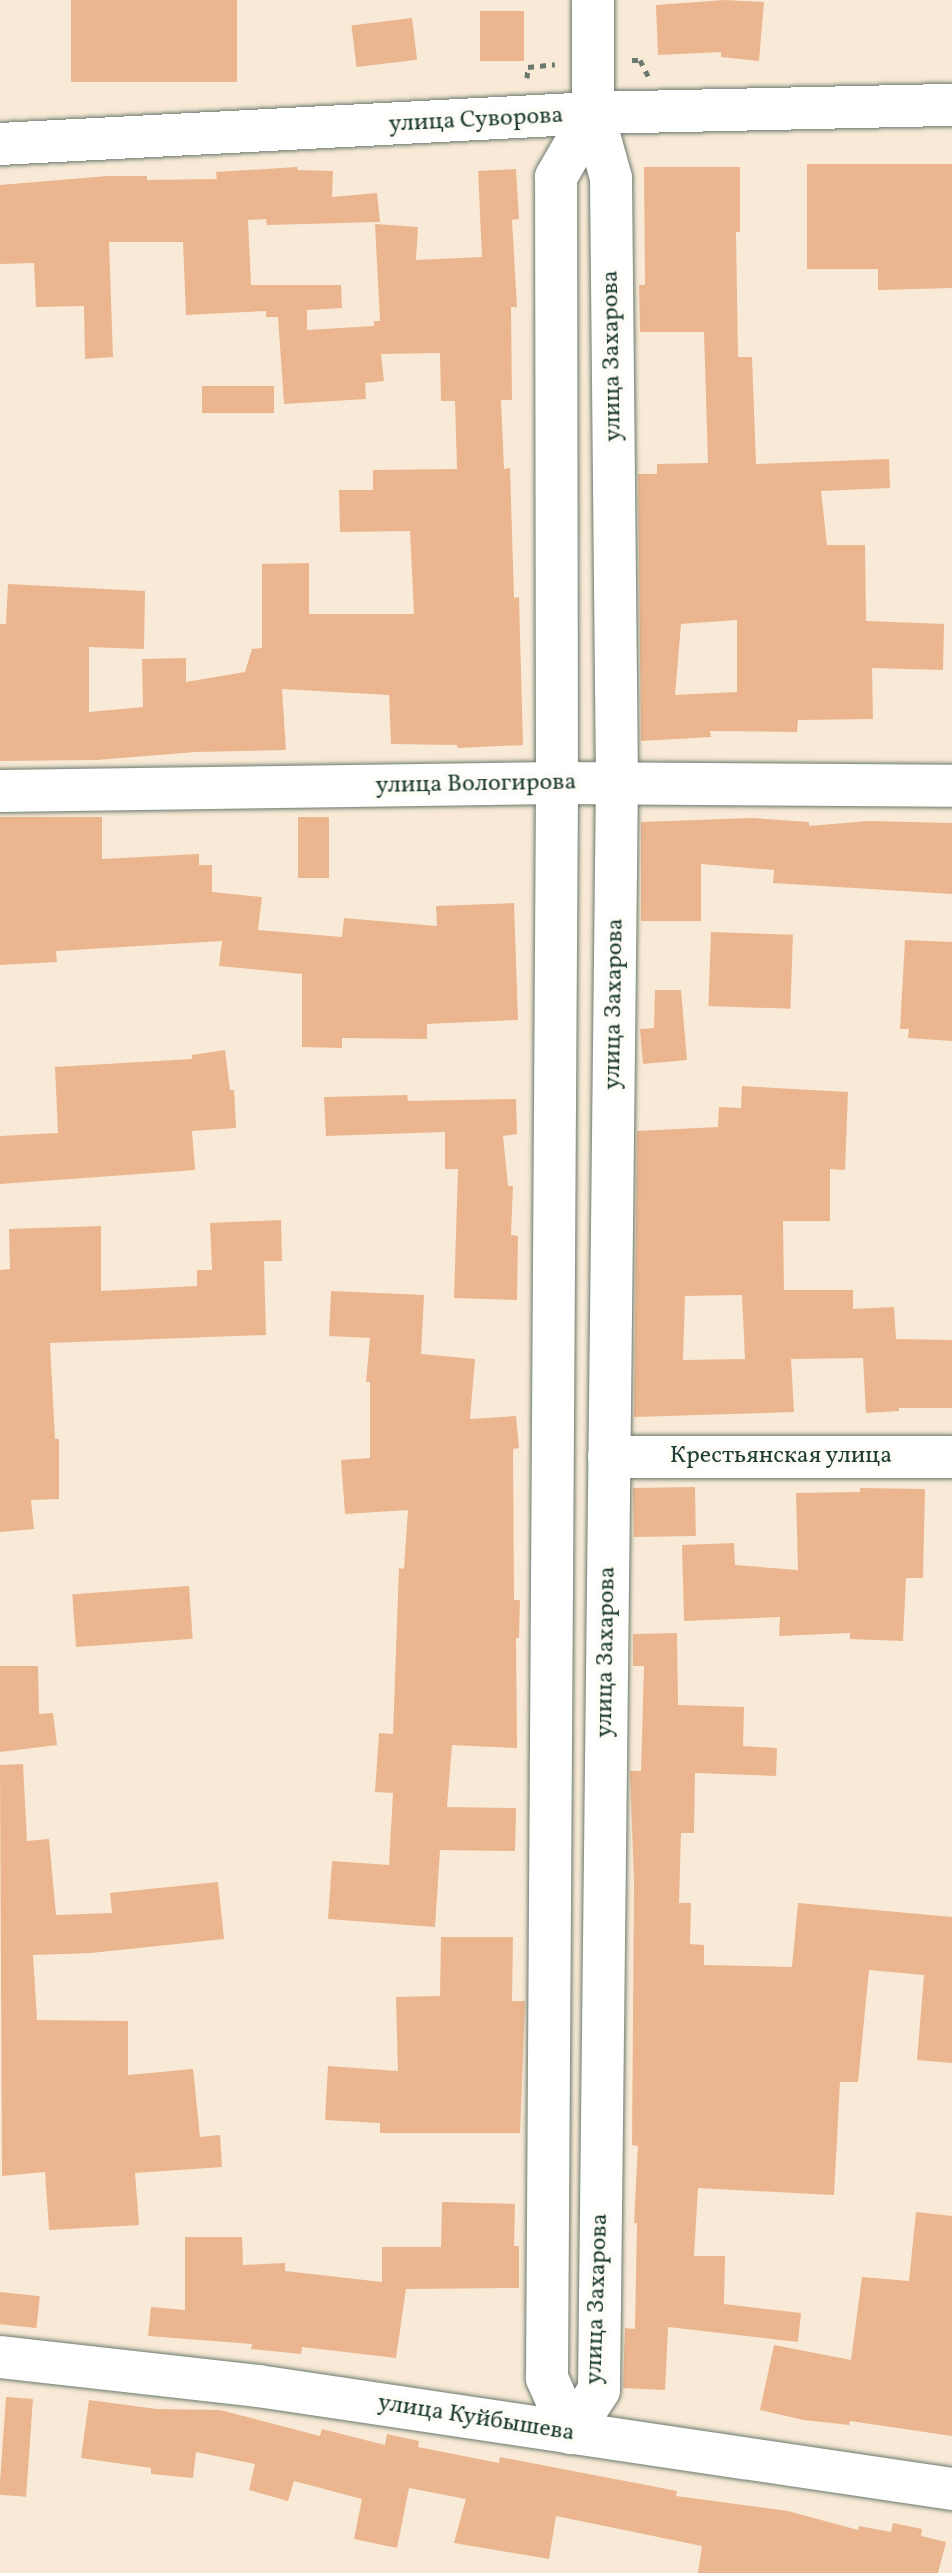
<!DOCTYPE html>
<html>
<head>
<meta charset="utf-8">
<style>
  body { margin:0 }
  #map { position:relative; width:952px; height:2573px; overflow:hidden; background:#f8ead6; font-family:Vollkorn,serif }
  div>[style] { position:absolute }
  .building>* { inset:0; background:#ebb68f; transform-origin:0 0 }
  .path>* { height:5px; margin-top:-2.5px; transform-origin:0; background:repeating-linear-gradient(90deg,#6b7a6d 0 6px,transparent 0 12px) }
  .roads { filter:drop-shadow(0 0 2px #6b7a6d) drop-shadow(0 0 2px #6b7a6d) }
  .minor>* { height:42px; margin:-21px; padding:0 21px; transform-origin:21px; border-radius:21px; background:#fff }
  span { translate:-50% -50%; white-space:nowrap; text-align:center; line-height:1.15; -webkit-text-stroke:8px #fdfcf7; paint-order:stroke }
  .street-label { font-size:24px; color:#1f3d34 }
</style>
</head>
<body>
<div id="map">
  <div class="building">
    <div style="left:71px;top:0;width:166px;height:82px"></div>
    <div style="clip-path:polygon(725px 0,764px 2px,759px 61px,721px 57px,721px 52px,658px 55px,656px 5px)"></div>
    <div style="left:480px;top:11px;width:44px;height:50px"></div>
    <div style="left:412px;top:18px;width:42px;height:61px;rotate:83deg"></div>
    <div style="clip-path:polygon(807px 164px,952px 164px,952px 288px,878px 290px,878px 269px,807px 269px)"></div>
    <div style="clip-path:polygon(297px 167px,298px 170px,333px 171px,332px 197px,377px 193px,380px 222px,267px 225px,266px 219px,248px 220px,251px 285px,341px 285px,342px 308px,307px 310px,307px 330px,374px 326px,374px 321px,380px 321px,375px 224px,418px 227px,416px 260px,482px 257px,478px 171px,516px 169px,519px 219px,512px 220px,517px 307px,511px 307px,512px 400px,501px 400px,504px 469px,510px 468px,514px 598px,519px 597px,523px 745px,458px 748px,457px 745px,391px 744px,389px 695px,282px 689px,286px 750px,196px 752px,96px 760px,0 761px,0 624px,6px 624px,8px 584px,145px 591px,144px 649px,89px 647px,89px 712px,143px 707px,142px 659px,186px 658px,186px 682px,245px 672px,252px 649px,262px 648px,262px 564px,309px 563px,309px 614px,414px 614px,410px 531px,340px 532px,339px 490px,373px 490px,373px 470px,457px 469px,455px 401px,441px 401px,440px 353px,381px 354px,384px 381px,365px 383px,366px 399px,284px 404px,278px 317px,266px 317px,266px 311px,186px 315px,183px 242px,109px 242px,113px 357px,85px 359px,84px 306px,36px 307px,34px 263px,0 264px,0 185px,108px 176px,147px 176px,147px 180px,217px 179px,216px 172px)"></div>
    <div style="clip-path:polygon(evenodd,644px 167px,740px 167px,740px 232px,736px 232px,738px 357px,752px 357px,756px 464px,889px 459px,890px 488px,821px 491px,827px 545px,865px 545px,866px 621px,944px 624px,943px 670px,872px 668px,873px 719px,798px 720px,797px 732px,710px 731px,711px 737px,641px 741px,638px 474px,657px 474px,657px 464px,708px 463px,704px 332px,640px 332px,639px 285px,645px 285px,644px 167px,737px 620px,737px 692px,675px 695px,681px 624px,737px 620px)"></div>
    <div style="left:274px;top:386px;width:27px;height:72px;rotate:90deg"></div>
    <div style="clip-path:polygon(0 817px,102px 817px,102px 859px,199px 854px,199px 865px,212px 865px,212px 892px,262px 897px,258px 930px,342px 937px,344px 918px,437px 926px,436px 906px,514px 903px,518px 1020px,427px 1024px,427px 1039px,342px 1038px,342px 1048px,302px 1047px,302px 974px,219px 966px,222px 941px,56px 951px,57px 962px,0 965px)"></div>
    <div style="left:298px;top:817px;width:31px;height:61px"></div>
    <div style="clip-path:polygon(752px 818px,809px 822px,809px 826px,868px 821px,952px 823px,952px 894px,773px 883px,774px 870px,701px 864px,701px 921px,641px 921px,641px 822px)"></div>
    <div style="left:711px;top:932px;width:82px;height:74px;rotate:2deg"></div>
    <div style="clip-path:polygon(905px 940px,952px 942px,952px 1041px,908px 1038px,909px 1029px,900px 1029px)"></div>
    <div style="clip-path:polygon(655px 990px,681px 990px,687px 1060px,643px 1064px,640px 1029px,654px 1028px)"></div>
    <div style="clip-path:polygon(225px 1050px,230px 1090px,234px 1090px,236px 1128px,192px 1131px,195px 1170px,0 1184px,0 1136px,58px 1133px,55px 1067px,192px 1059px,192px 1055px)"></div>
    <div style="clip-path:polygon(evenodd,742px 1086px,848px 1092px,845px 1170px,830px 1169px,830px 1221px,783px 1221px,784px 1290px,853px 1290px,853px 1309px,894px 1307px,896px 1339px,952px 1340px,952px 1408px,899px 1408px,899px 1411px,866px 1413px,863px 1358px,791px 1359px,794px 1412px,634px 1417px,637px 1131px,718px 1127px,719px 1107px,741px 1108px,742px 1086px,742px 1295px,745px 1359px,683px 1360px,685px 1296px,742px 1295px)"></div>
    <div style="clip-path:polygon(407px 1095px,408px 1101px,516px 1099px,517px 1134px,503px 1136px,508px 1186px,513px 1186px,511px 1235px,518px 1236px,517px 1300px,454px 1298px,458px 1169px,445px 1169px,445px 1132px,326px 1136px,324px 1097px)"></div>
    <div style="clip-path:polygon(281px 1220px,282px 1261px,264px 1261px,266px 1335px,50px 1343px,55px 1439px,59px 1439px,59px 1499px,31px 1500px,34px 1529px,0 1532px,0 1270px,10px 1269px,9px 1229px,101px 1226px,101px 1291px,197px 1286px,197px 1270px,212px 1270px,210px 1223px)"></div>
    <div style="clip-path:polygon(331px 1291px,424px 1295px,421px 1354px,475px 1359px,470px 1419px,516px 1416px,519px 1448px,513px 1449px,514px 1600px,520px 1600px,519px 1638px,516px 1638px,517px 1748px,452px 1745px,447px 1807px,516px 1808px,515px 1851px,440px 1850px,435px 1927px,328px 1919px,332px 1861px,389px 1865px,393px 1793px,375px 1792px,379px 1733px,393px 1734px,399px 1568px,404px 1569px,408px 1510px,345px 1514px,341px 1460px,370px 1458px,370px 1382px,366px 1382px,370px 1338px,329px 1336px)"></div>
    <div style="left:695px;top:1487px;width:49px;height:62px;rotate:89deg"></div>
    <div style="clip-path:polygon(860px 1488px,925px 1489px,923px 1578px,906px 1578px,903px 1641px,850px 1639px,850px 1633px,779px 1636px,780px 1617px,684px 1621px,682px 1545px,734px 1543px,735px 1565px,798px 1570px,796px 1493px,860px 1492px)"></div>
    <div style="left:189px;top:1586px;width:53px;height:117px;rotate:86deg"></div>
    <div style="clip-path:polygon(677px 1633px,678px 1705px,744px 1707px,743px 1746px,777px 1748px,776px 1776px,695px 1773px,694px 1833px,681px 1833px,679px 1903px,691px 1903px,690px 1944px,704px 1945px,704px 1965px,792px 1967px,798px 1903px,952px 1917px,952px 2063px,917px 2060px,924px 1975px,869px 1970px,858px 2082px,840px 2082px,834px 2195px,698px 2188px,694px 2256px,725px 2256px,724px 2304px,801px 2313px,798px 2342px,668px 2327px,665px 2390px,623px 2388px,625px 2328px,635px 2329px,637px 2223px,634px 2223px,638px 2146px,632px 2145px,634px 1882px,630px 1771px,641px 1771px,644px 1666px,633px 1666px,633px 1634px)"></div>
    <div style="clip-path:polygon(0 1666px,38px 1666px,39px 1714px,53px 1713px,57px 1745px,0 1752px)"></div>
    <div style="clip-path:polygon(23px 1764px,27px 1841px,49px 1839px,56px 1915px,112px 1913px,110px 1893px,218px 1882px,224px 1939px,91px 1953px,33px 1955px,37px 2020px,128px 2021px,128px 2075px,193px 2069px,200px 2137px,220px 2135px,222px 2167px,135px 2173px,139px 2225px,49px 2230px,45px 2172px,2px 2176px,0 1765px)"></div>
    <div style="clip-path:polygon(441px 1937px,513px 1937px,512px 2001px,525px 2001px,520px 2133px,380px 2133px,380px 2123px,325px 2120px,328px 2066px,398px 2071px,396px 1997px,440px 1996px)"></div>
    <div style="clip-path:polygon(442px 2202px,515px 2204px,514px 2246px,519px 2246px,519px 2288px,406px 2289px,396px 2358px,302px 2347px,301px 2354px,251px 2349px,252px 2344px,148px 2336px,151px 2307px,185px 2310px,185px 2237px,242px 2237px,243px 2265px,285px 2263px,285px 2271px,382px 2282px,382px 2247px,441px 2247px)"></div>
    <div style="clip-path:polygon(916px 2212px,952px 2216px,952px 2436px,850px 2421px,849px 2425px,804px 2420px,760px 2410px,774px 2345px,851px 2360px,862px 2277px,909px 2281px)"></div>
    <div style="left:0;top:2292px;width:40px;height:32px;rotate:6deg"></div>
    <div style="left:6px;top:2397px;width:27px;height:98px;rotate:4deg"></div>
    <div style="clip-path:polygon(89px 2400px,157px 2409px,220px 2410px,320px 2436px,322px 2429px,385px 2445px,387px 2434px,419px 2441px,418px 2447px,499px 2463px,500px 2457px,677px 2491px,676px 2496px,788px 2511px,858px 2530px,859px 2526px,891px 2532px,893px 2523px,922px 2529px,921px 2536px,946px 2542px,938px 2573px,698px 2573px,702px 2546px,556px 2516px,549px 2559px,454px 2543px,466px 2499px,409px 2488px,397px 2548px,354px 2539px,362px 2499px,294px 2481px,288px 2501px,249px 2490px,255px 2464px,196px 2452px,193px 2478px,151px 2474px,151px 2468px,81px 2458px)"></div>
  </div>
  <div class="path">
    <div style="left:632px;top:60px;width:8px"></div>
    <div style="left:640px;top:60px;width:18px;rotate:63deg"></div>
    <div style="left:527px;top:78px;width:11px;rotate:-85deg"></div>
    <div style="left:528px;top:67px;width:27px;rotate:-6deg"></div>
  </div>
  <div class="roads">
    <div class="minor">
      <div style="left:0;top:144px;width:594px;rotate:-2.99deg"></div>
      <div style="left:593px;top:113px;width:359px;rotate:-1.3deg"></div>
      <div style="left:0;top:791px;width:557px;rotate:-0.82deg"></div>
      <div style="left:557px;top:783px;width:395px;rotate:0.4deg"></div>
      <div style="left:609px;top:1457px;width:343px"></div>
      <div style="left:0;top:2357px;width:260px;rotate:6.4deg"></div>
      <div style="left:258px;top:2386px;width:702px;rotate:8.44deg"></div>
      <div style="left:571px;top:2433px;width:51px;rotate:-56.9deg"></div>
      <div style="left:599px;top:2390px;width:1607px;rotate:-89.36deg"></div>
      <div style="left:617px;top:783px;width:605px;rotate:-90.57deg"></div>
      <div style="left:611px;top:178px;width:67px;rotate:-105.5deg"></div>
      <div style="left:593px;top:113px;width:113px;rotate:-90deg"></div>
      <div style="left:571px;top:2433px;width:60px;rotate:-113.6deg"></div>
      <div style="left:547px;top:2378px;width:1595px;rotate:-89.64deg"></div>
      <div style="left:557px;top:783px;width:606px;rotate:-90.09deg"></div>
      <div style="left:556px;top:177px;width:74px;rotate:-60deg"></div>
    </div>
  </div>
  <div class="street-label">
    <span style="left:476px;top:121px;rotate:-3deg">улица Суворова</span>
    <span style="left:613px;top:356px;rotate:-91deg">улица Захарова</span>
    <span style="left:476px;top:785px;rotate:-1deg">улица Вологирова</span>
    <span style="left:615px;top:1004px;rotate:-89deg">улица Захарова</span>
    <span style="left:781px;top:1457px">Крестьянская улица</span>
    <span style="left:607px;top:1652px;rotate:-89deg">улица Захарова</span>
    <span style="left:598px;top:2299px;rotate:-88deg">улица Захарова</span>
    <span style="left:476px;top:2419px;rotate:9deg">улица Куйбышева</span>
  </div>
</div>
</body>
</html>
